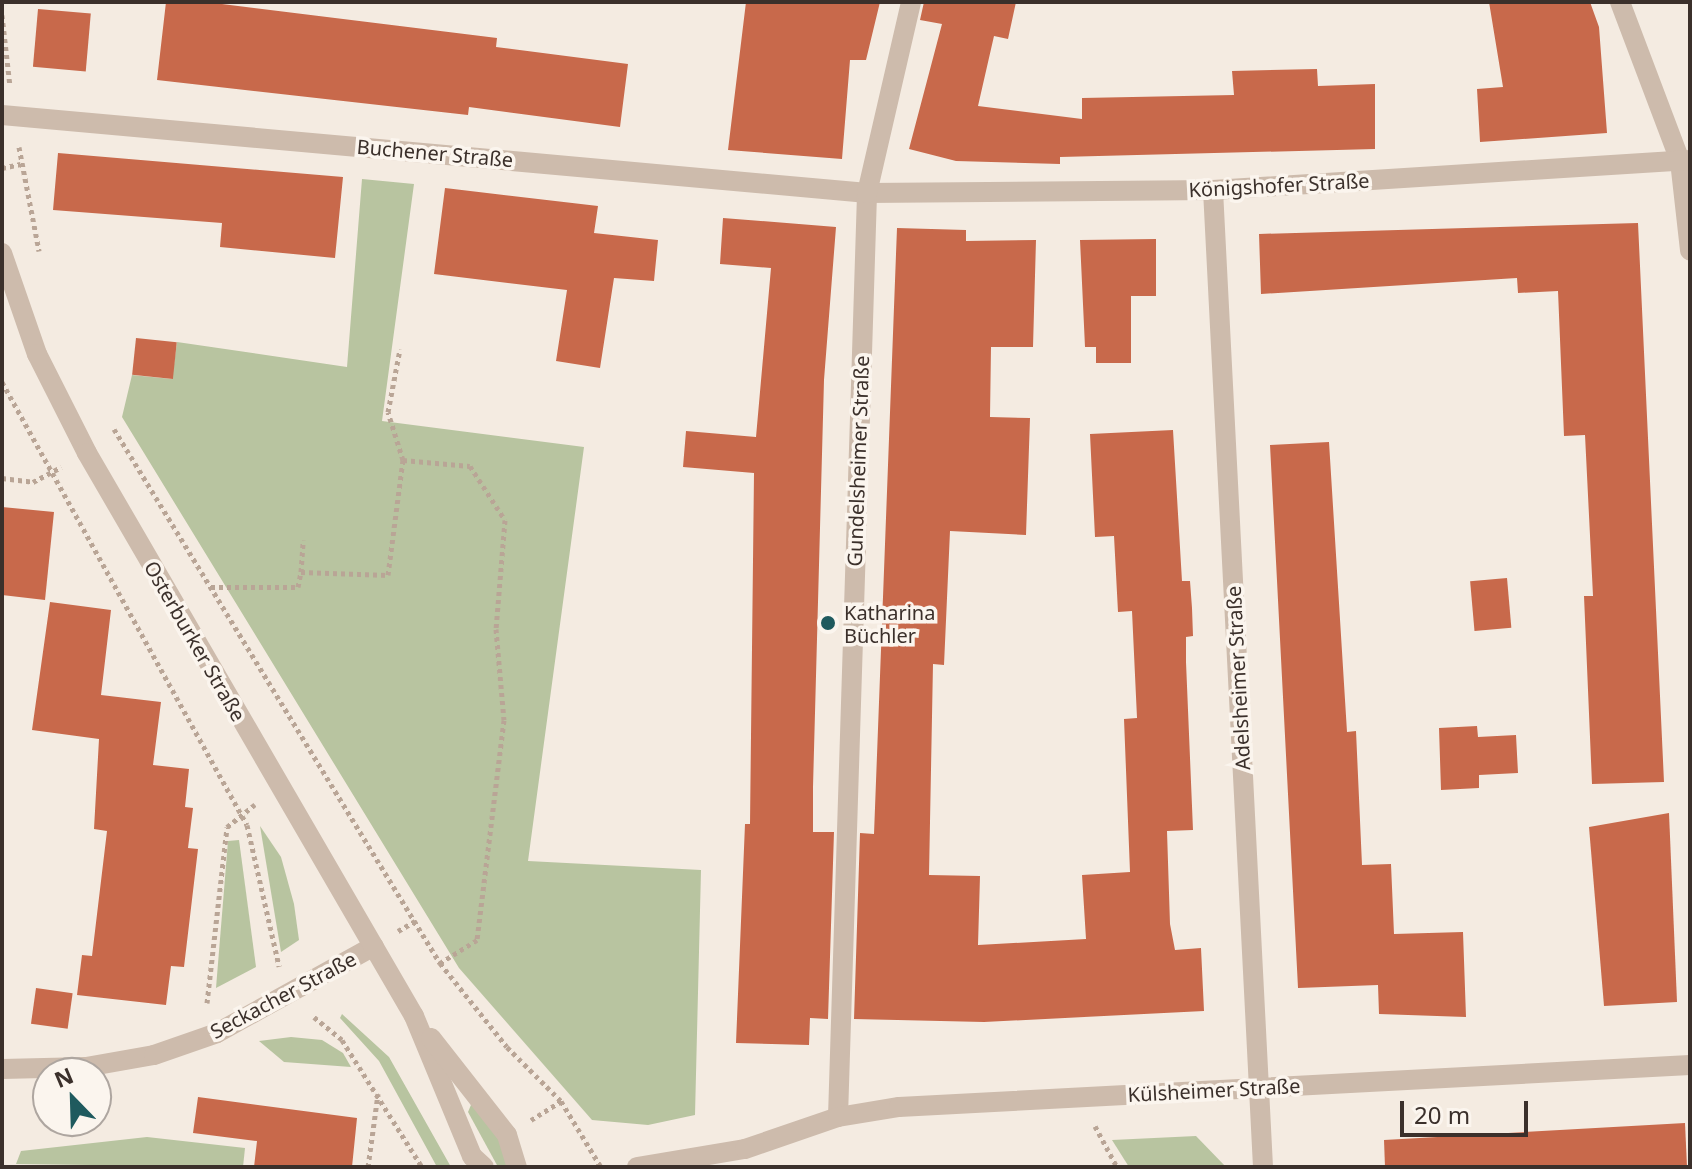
<!DOCTYPE html>
<html>
<head>
<meta charset="utf-8">
<style>
  body { margin:0 }
  #map { position:relative; width:1692px; height:1169px; overflow:hidden; background:#f4ebe1; font-family:"Noto Sans",sans-serif }
  div>[style] { position:absolute }
  .green>* { inset:0; background:#b8c4a0 }
  .building>* { inset:0; background:#c8694b; transform-origin:0 0 }
  .path>* { height:5px; margin-top:-2.5px; transform-origin:0; background:repeating-linear-gradient(90deg,#b9a596 0 4px,transparent 0 8px) }
  .minor>* { height:20px; margin:-10px; padding:0 10px; transform-origin:10px; border-radius:10px; background:#cdbbac }
  .tertiary>* { height:20px; margin:-10px; padding:0 10px; transform-origin:10px; border-radius:10px; background:#cdbbac }
  .dots>* { width:22px; height:22px; translate:-50% -50%; box-sizing:border-box; border:4px solid #fbf5ee; border-radius:50% }
  span { translate:-50% -50%; white-space:nowrap; text-align:center; line-height:1.15; -webkit-text-stroke:7px #fbf5ee; paint-order:stroke }
  .street-label { font-size:20px; color:#3b302b }
  .poi-label { font-size:20px; color:#3b302b }
  .left { translate:0 -50%; text-align:left }
  .frame { position:absolute; inset:0; border:4px solid #3b302b; pointer-events:none }
  .north { position:absolute; left:32px; top:1057px; width:80px; height:80px; box-sizing:border-box; background:#fbf5ee; border:2px solid #aea6a0; border-radius:50%; rotate:337deg; font-size:22px; font-weight:700; line-height:32px; text-align:center; color:#3b302b }
  .north::after { content:''; display:block; margin:auto; width:28px; height:36px; background:#1f5a5e; clip-path:polygon(50% 0,100% 100%,50% 72%,0 100%) }
  .scale { position:absolute; left:1400px; top:1101px; width:128px; height:36px; box-sizing:border-box; border:4px solid #3b302b; border-top:0; padding-left:10px; font-size:24px; line-height:28px; white-space:nowrap; color:#3b302b; -webkit-text-stroke:6px #fbf5ee; paint-order:stroke }
</style>
</head>
<body>
<div id="map">
  <div class="green">
    <div style="clip-path:polygon(362px 179px,414px 184px,382px 421px,584px 447px,528px 861px,701px 870px,695px 1115px,648px 1125px,592px 1120px,459px 968px,122px 417px,132px 375px,172px 379px,177px 342px,347px 367px)"></div>
    <div style="clip-path:polygon(260px 826px,281px 857px,294px 904px,299px 940px,281px 952px)"></div>
    <div style="clip-path:polygon(239px 840px,256px 967px,216px 988px,228px 841px)"></div>
    <div style="clip-path:polygon(342px 1014px,389px 1057px,451px 1167px,437px 1167px,379px 1061px,340px 1018px)"></div>
    <div style="clip-path:polygon(291px 1037px,322px 1040px,343px 1053px,351px 1067px,284px 1062px,259px 1041px)"></div>
    <div style="clip-path:polygon(471px 1105px,479px 1105px,519px 1167px,498px 1167px,468px 1112px)"></div>
    <div style="clip-path:polygon(1196px 1136px,1226px 1167px,1129px 1167px,1112px 1140px)"></div>
    <div style="clip-path:polygon(147px 1137px,245px 1148px,243px 1167px,16px 1164px,21px 1151px)"></div>
  </div>
  <div class="building">
    <div style="clip-path:polygon(166px 2px,206px 2px,497px 38px,496px 47px,628px 64px,620px 127px,469px 107px,468px 115px,157px 80px)"></div>
    <div style="clip-path:polygon(746px 2px,880px 2px,866px 60px,850px 60px,842px 159px,728px 150px)"></div>
    <div style="clip-path:polygon(924px 2px,1016px 2px,1008px 39px,994px 36px,978px 106px,1082px 119px,1082px 98px,1234px 95px,1232px 71px,1317px 69px,1318px 86px,1375px 84px,1375px 149px,1060px 157px,1060px 164px,956px 161px,909px 149px,942px 24px,920px 20px)"></div>
    <div style="clip-path:polygon(1489px 2px,1590px 2px,1599px 27px,1607px 133px,1480px 142px,1477px 89px,1503px 87px)"></div>
    <div style="left:38px;top:9px;width:53px;height:58px;rotate:5deg"></div>
    <div style="clip-path:polygon(58px 153px,343px 177px,335px 258px,220px 247px,222px 223px,53px 210px)"></div>
    <div style="clip-path:polygon(445px 188px,598px 206px,594px 233px,658px 240px,654px 281px,614px 278px,600px 368px,556px 361px,567px 290px,434px 274px)"></div>
    <div style="clip-path:polygon(723px 218px,836px 227px,824px 380px,813px 787px,813px 832px,834px 832px,828px 1019px,810px 1018px,809px 1045px,736px 1043px,745px 824px,750px 824px,754px 473px,683px 467px,686px 431px,756px 437px,771px 268px,720px 264px)"></div>
    <div style="clip-path:polygon(1638px 223px,1664px 782px,1592px 784px,1584px 596px,1593px 596px,1585px 435px,1564px 436px,1558px 291px,1518px 293px,1517px 278px,1261px 294px,1259px 234px)"></div>
    <div style="clip-path:polygon(897px 228px,966px 230px,966px 241px,1036px 240px,1033px 347px,991px 347px,990px 417px,1030px 418px,1026px 535px,950px 531px,944px 665px,933px 664px,929px 875px,980px 876px,978px 945px,1086px 939px,1082px 875px,1130px 872px,1124px 719px,1137px 718px,1132px 611px,1118px 612px,1114px 536px,1095px 537px,1090px 434px,1173px 430px,1182px 581px,1190px 581px,1192px 608px,1193px 636px,1186px 637px,1186px 662px,1193px 830px,1167px 831px,1170px 924px,1175px 950px,1201px 948px,1204px 1011px,984px 1022px,854px 1019px,860px 833px,874px 834px)"></div>
    <div style="clip-path:polygon(1156px 239px,1156px 296px,1131px 296px,1131px 363px,1096px 363px,1096px 347px,1085px 347px,1080px 240px)"></div>
    <div style="left:136px;top:338px;width:41px;height:37px;rotate:6deg"></div>
    <div style="clip-path:polygon(1329px 442px,1347px 732px,1356px 731px,1362px 865px,1391px 864px,1394px 934px,1463px 932px,1466px 1017px,1379px 1014px,1378px 985px,1298px 988px,1270px 445px)"></div>
    <div style="clip-path:polygon(2px 507px,54px 512px,45px 600px,2px 595px)"></div>
    <div style="left:1507px;top:578px;width:50px;height:37px;rotate:85deg"></div>
    <div style="clip-path:polygon(50px 602px,111px 610px,101px 695px,161px 702px,153px 765px,189px 769px,185px 807px,193px 808px,188px 848px,198px 849px,184px 967px,171px 966px,166px 1005px,77px 995px,82px 955px,92px 956px,107px 831px,94px 829px,99px 739px,32px 730px)"></div>
    <div style="clip-path:polygon(1477px 726px,1478px 737px,1516px 735px,1518px 773px,1479px 775px,1479px 788px,1441px 790px,1439px 728px)"></div>
    <div style="clip-path:polygon(1669px 813px,1677px 1002px,1604px 1006px,1589px 827px)"></div>
    <div style="left:36px;top:988px;width:37px;height:36px;rotate:8deg"></div>
    <div style="clip-path:polygon(198px 1097px,357px 1118px,352px 1167px,254px 1167px,257px 1141px,193px 1133px)"></div>
    <div style="clip-path:polygon(1685px 1123px,1687px 1167px,1385px 1167px,1384px 1140px)"></div>
  </div>
  <div class="path">
    <div style="left:2px;top:15px;width:71px;rotate:83.6deg"></div>
    <div style="left:19px;top:147px;width:106px;rotate:79.1deg"></div>
    <div style="left:2px;top:168px;width:19px;rotate:-12deg"></div>
    <div style="left:2px;top:382px;width:506px;rotate:61.06deg"></div>
    <div style="left:247px;top:825px;width:145px;rotate:77.2deg"></div>
    <div style="left:114px;top:429px;width:626px;rotate:58.6deg"></div>
    <div style="left:440px;top:963px;width:107px;rotate:51.4deg"></div>
    <div style="left:507px;top:1047px;width:76px;rotate:45deg"></div>
    <div style="left:561px;top:1101px;width:77px;rotate:58.8deg"></div>
    <div style="left:403px;top:460px;width:67px;rotate:5.1deg"></div>
    <div style="left:470px;top:466px;width:64px;rotate:57.1deg"></div>
    <div style="left:505px;top:520px;width:109px;rotate:94.7deg"></div>
    <div style="left:496px;top:629px;width:91px;rotate:85deg"></div>
    <div style="left:504px;top:720px;width:222px;rotate:97deg"></div>
    <div style="left:477px;top:940px;width:44px;rotate:148.1deg"></div>
    <div style="left:2px;top:478px;width:31px;rotate:7deg"></div>
    <div style="left:33px;top:482px;width:32px;rotate:-28deg"></div>
    <div style="left:301px;top:572px;width:32px;rotate:-86deg"></div>
    <div style="left:211px;top:587px;width:87px"></div>
    <div style="left:298px;top:587px;width:15px;rotate:-79deg"></div>
    <div style="left:301px;top:572px;width:87px;rotate:2deg"></div>
    <div style="left:388px;top:575px;width:116px;rotate:-82.6deg"></div>
    <div style="left:403px;top:460px;width:50px;rotate:-107.4deg"></div>
    <div style="left:388px;top:412px;width:64px;rotate:-79.2deg"></div>
    <div style="left:398px;top:931px;width:20px;rotate:-30deg"></div>
    <div style="left:207px;top:1003px;width:177px;rotate:-83.5deg"></div>
    <div style="left:227px;top:827px;width:36px;rotate:-39deg"></div>
    <div style="left:314px;top:1017px;width:36px;rotate:39deg"></div>
    <div style="left:342px;top:1040px;width:150px;rotate:57.8deg"></div>
    <div style="left:531px;top:1120px;width:36px;rotate:-32deg"></div>
    <div style="left:1095px;top:1126px;width:47px;rotate:61.8deg"></div>
    <div style="left:368px;top:1167px;width:74px;rotate:-82.2deg"></div>
  </div>
  <div class="minor">
    <div style="left:1620px;top:2px;width:170px;rotate:69.3deg"></div>
    <div style="left:1680px;top:161px;width:90px;rotate:83.6deg"></div>
    <div style="left:2px;top:115px;width:869px;rotate:5.15deg"></div>
    <div style="left:867px;top:193px;width:346px;rotate:-0.5deg"></div>
    <div style="left:1213px;top:190px;width:478px;rotate:-3.6deg"></div>
    <div style="left:1213px;top:190px;width:978px;rotate:87.07deg"></div>
    <div style="left:2px;top:1069px;width:84px;rotate:-1.4deg"></div>
    <div style="left:86px;top:1067px;width:69px;rotate:-10deg"></div>
    <div style="left:154px;top:1055px;width:67px;rotate:-19.2deg"></div>
    <div style="left:217px;top:1033px;width:179px;rotate:-29deg"></div>
    <div style="left:838px;top:1117px;width:924px;rotate:-88.2deg"></div>
    <div style="left:867px;top:193px;width:196px;rotate:-77deg"></div>
    <div style="left:637px;top:1167px;width:109px;rotate:-9.5deg"></div>
    <div style="left:745px;top:1149px;width:98px;rotate:-19deg"></div>
    <div style="left:838px;top:1117px;width:62px;rotate:-9.3deg"></div>
    <div style="left:899px;top:1107px;width:792px;rotate:-3.04deg"></div>
  </div>
  <div class="tertiary">
    <div style="left:2px;top:253px;width:107px;rotate:70.9deg"></div>
    <div style="left:37px;top:354px;width:111px;rotate:63.2deg"></div>
    <div style="left:87px;top:453px;width:651px;rotate:59.85deg"></div>
    <div style="left:414px;top:1016px;width:152px;rotate:67.5deg"></div>
    <div style="left:472px;top:1156px;width:16px;rotate:43deg"></div>
    <div style="left:431px;top:1038px;width:123px;rotate:51.9deg"></div>
    <div style="left:507px;top:1135px;width:34px;rotate:73deg"></div>
  </div>
  <div class="dots">
    <div style="left:828px;top:623px;background:#1f5a5e"></div>
  </div>
  <div class="street-label">
    <span style="left:435px;top:153px;rotate:5deg">Buchener Straße</span>
    <span style="left:1279px;top:185px;rotate:-3deg">Königshofer Straße</span>
    <span style="left:858px;top:461px;rotate:-88deg">Gundelsheimer Straße</span>
    <span style="left:195px;top:641px;rotate:60deg">Osterburker Straße</span>
    <span style="left:1238px;top:678px;rotate:-93deg">Adelsheimer Straße</span>
    <span style="left:283px;top:995px;rotate:-28deg">Seckacher Straße</span>
    <span style="left:1214px;top:1090px;rotate:-3deg">Külsheimer Straße</span>
  </div>
  <div class="poi-label">
    <span class="left" style="left:844px;top:624px">Katharina<br>Büchler</span>
  </div>
  <div class="frame"></div>
  <div class="north">N</div>
  <div class="scale">20 m</div>
</div>
</body>
</html>
